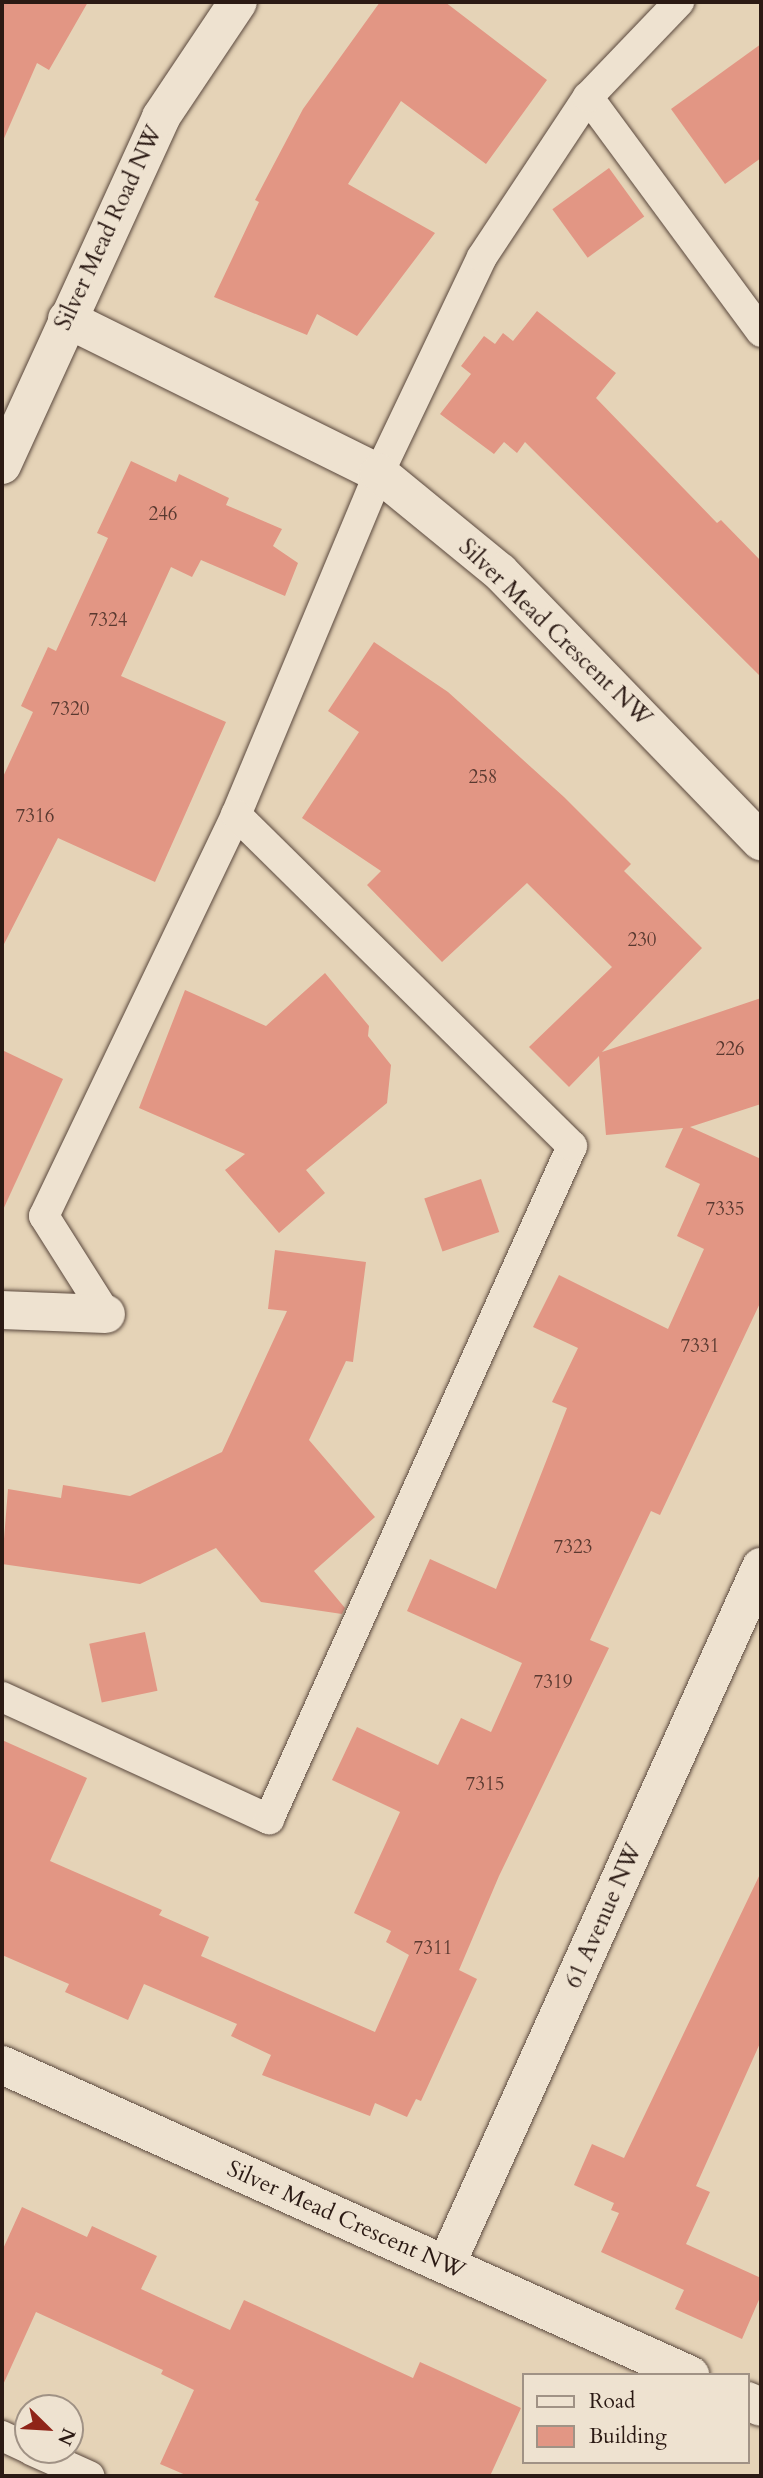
<!DOCTYPE html>
<html>
<head>
<meta charset="utf-8">
<style>
  body { margin:0 }
  #map { position:relative; width:763px; height:2478px; overflow:hidden; background:#e5d3b7; font-family:Cardo,serif }
  div>[style] { position:absolute }
  .building>* { inset:0; background:#e29684; transform-origin:0 0 }
  .roads { filter:drop-shadow(0 0 2px #5a483d) drop-shadow(0 0 2px #5a483d) }
  .service>* { height:30px; margin:-15px; padding:0 15px; transform-origin:15px; border-radius:15px; background:#eee2d0 }
  .minor>* { height:38px; margin:-19px; padding:0 19px; transform-origin:19px; border-radius:19px; background:#eee2d0 }
  span { translate:-50% -50%; white-space:nowrap; text-align:center; line-height:1.15; -webkit-text-stroke:7px #eee2d0; paint-order:stroke }
  .number-label { font-size:19px; color:#593930 }
  .number-label span { -webkit-text-stroke-width:0 }
  .street-label { font-size:23px; color:#2b1a14 }
  .frame { position:absolute; inset:0; border:4px solid #2b1a14; pointer-events:none }
  .legend { position:absolute; left:522px; top:2373px; width:228px; height:91px; box-sizing:border-box; background:#eee2d0; border:2px solid #a09285; margin:0; padding:9px 12px; list-style:none; font-size:21px; color:#2b1a14 }
  .legend li { display:flex; align-items:center; gap:14px; height:35px }
  .legend b { width:35px; border:2px solid #a09285 }
  .north { position:absolute; left:14px; top:2394px; width:70px; height:70px; box-sizing:border-box; background:#eee2d0; border:2px solid #a09285; border-radius:50%; rotate:114deg; font-size:19px; font-weight:700; line-height:28px; text-align:center; color:#2b1a14 }
  .north::after { content:''; display:block; margin:auto; width:24px; height:32px; background:#8f2418; clip-path:polygon(50% 0,100% 100%,50% 72%,0 100%) }
</style>
</head>
<body>
<div id="map">
  <div class="building">
    <div style="clip-path:polygon(2px 2px,88px 2px,49px 70px,37px 63px,2px 143px)"></div>
    <div style="clip-path:polygon(380px 2px,445px 2px,547px 80px,486px 164px,401px 101px,348px 184px,435px 233px,357px 336px,317px 314px,307px 335px,214px 297px,259px 202px,255px 200px,303px 109px)"></div>
    <div style="clip-path:polygon(761px 44px,761px 158px,725px 184px,671px 109px)"></div>
    <div style="left:609px;top:168px;width:60px;height:70px;rotate:54deg"></div>
    <div style="clip-path:polygon(537px 311px,616px 373px,596px 398px,717px 523px,721px 520px,761px 561px,761px 677px,525px 442px,517px 453px,504px 442px,494px 454px,440px 414px,471px 374px,461px 366px,484px 336px,495px 344px,503px 333px,513px 341px)"></div>
    <div style="clip-path:polygon(131px 461px,176px 482px,179px 474px,229px 498px,226px 505px,282px 529px,273px 546px,298px 563px,285px 596px,201px 560px,192px 577px,171px 567px,121px 676px,226px 722px,180px 826px,155px 882px,58px 838px,2px 948px,2px 779px,33px 712px,21px 706px,48px 647px,56px 651px,90px 577px,108px 538px,97px 533px)"></div>
    <div style="clip-path:polygon(374px 642px,448px 692px,564px 797px,631px 864px,624px 871px,702px 948px,602px 1052px,761px 998px,761px 1104px,690px 1127px,761px 1159px,761px 1301px,660px 1515px,651px 1511px,590px 1640px,609px 1648px,499px 1876px,459px 1970px,477px 1979px,421px 2101px,416px 2099px,407px 2117px,375px 2103px,370px 2116px,262px 2075px,271px 2055px,231px 2036px,237px 2024px,144px 1984px,128px 2020px,65px 1992px,69px 1984px,2px 1955px,2px 1740px,87px 1778px,50px 1861px,162px 1910px,159px 1915px,209px 1937px,201px 1956px,375px 2032px,409px 1955px,386px 1942px,391px 1931px,354px 1913px,400px 1812px,332px 1780px,357px 1727px,438px 1765px,461px 1718px,491px 1732px,522px 1663px,407px 1611px,430px 1559px,496px 1589px,567px 1408px,552px 1402px,578px 1348px,533px 1327px,559px 1275px,668px 1329px,704px 1249px,677px 1236px,700px 1184px,665px 1167px,683px 1128px,606px 1135px,599px 1056px,569px 1087px,529px 1047px,612px 967px,527px 883px,442px 962px,367px 885px,381px 871px,302px 818px,359px 732px,328px 711px)"></div>
    <div style="clip-path:polygon(325px 973px,369px 1026px,368px 1036px,391px 1065px,387px 1103px,306px 1170px,325px 1193px,279px 1233px,225px 1170px,245px 1154px,139px 1108px,185px 990px,266px 1026px)"></div>
    <div style="clip-path:polygon(2px 1050px,63px 1079px,2px 1212px)"></div>
    <div style="left:481px;top:1179px;width:56px;height:60px;rotate:71deg"></div>
    <div style="clip-path:polygon(275px 1250px,366px 1262px,353px 1362px,346px 1361px,309px 1440px,375px 1517px,314px 1571px,345px 1608px,342px 1614px,261px 1602px,216px 1548px,140px 1584px,2px 1564px,8px 1489px,61px 1498px,63px 1485px,130px 1496px,222px 1452px,287px 1311px,268px 1309px)"></div>
    <div style="left:145px;top:1632px;width:60px;height:57px;rotate:78deg"></div>
    <div style="clip-path:polygon(761px 1872px,761px 2041px,696px 2186px,710px 2192px,686px 2244px,761px 2278px,761px 2295px,742px 2339px,675px 2309px,684px 2290px,601px 2252px,619px 2213px,611px 2210px,614px 2203px,574px 2185px,592px 2144px,624px 2158px)"></div>
    <div style="clip-path:polygon(22px 2207px,87px 2237px,92px 2226px,157px 2256px,141px 2289px,230px 2330px,244px 2300px,413px 2378px,420px 2362px,521px 2408px,490px 2476px,188px 2476px,160px 2464px,194px 2390px,161px 2374px,163px 2370px,36px 2312px,2px 2387px,2px 2251px)"></div>
  </div>
  <div class="roads">
    <div class="service">
      <div style="left:588px;top:97px;width:292px;rotate:53.6deg"></div>
      <div style="left:106px;top:1314px;width:116px;rotate:-122.3deg"></div>
      <div style="left:44px;top:1216px;width:445px;rotate:-64.4deg"></div>
      <div style="left:236px;top:815px;width:371px;rotate:-67.3deg"></div>
      <div style="left:379px;top:473px;width:239px;rotate:-64.5deg"></div>
      <div style="left:482px;top:257px;width:192px;rotate:-56.5deg"></div>
      <div style="left:588px;top:97px;width:132px;rotate:-46.2deg"></div>
      <div style="left:2px;top:1697px;width:294px;rotate:24.6deg"></div>
      <div style="left:269px;top:1819px;width:738px;rotate:-65.76deg"></div>
      <div style="left:572px;top:1146px;width:472px;rotate:-135.4deg"></div>
      <div style="left:2px;top:2436px;width:29px;rotate:25deg"></div>
      <div style="left:31px;top:2450px;width:64px;rotate:24.1deg"></div>
    </div>
    <div class="minor">
      <div style="left:67px;top:319px;width:348px;rotate:26.3deg"></div>
      <div style="left:379px;top:473px;width:156px;rotate:39.3deg"></div>
      <div style="left:500px;top:572px;width:375px;rotate:45.9deg"></div>
      <div style="left:2px;top:465px;width:383px;rotate:-65.4deg"></div>
      <div style="left:161px;top:117px;width:138px;rotate:-56.2deg"></div>
      <div style="left:2px;top:1310px;width:104px;rotate:2.2deg"></div>
      <div style="left:2px;top:2065px;width:755px;rotate:24.26deg"></div>
      <div style="left:446px;top:2265px;width:766px;rotate:-65.71deg"></div>
      <div style="left:747px;top:2401px;width:15px;rotate:23deg"></div>
    </div>
  </div>
  <div class="number-label">
    <span style="left:163px;top:515px">246</span>
    <span style="left:108px;top:621px">7324</span>
    <span style="left:70px;top:710px">7320</span>
    <span style="left:483px;top:778px">258</span>
    <span style="left:35px;top:817px">7316</span>
    <span style="left:642px;top:941px">230</span>
    <span style="left:730px;top:1050px">226</span>
    <span style="left:725px;top:1210px">7335</span>
    <span style="left:700px;top:1347px">7331</span>
    <span style="left:573px;top:1548px">7323</span>
    <span style="left:553px;top:1683px">7319</span>
    <span style="left:485px;top:1785px">7315</span>
    <span style="left:433px;top:1949px">7311</span>
  </div>
  <div class="street-label">
    <span style="left:109px;top:228px;rotate:-65deg">Silver Mead Road NW</span>
    <span style="left:555px;top:633px;rotate:44deg">Silver Mead Crescent NW</span>
    <span style="left:604px;top:1916px;rotate:-66deg">61 Avenue NW</span>
    <span style="left:346px;top:2220px;rotate:24deg">Silver Mead Crescent NW</span>
  </div>
  <div class="frame"></div>
  <ul class="legend">
  <li><b style="height:9px;background:#eee2d0"></b>Road</li>
  <li><b style="height:19px;background:#e29684"></b>Building</li>
  </ul>
  <div class="north">N</div>
</div>
</body>
</html>
